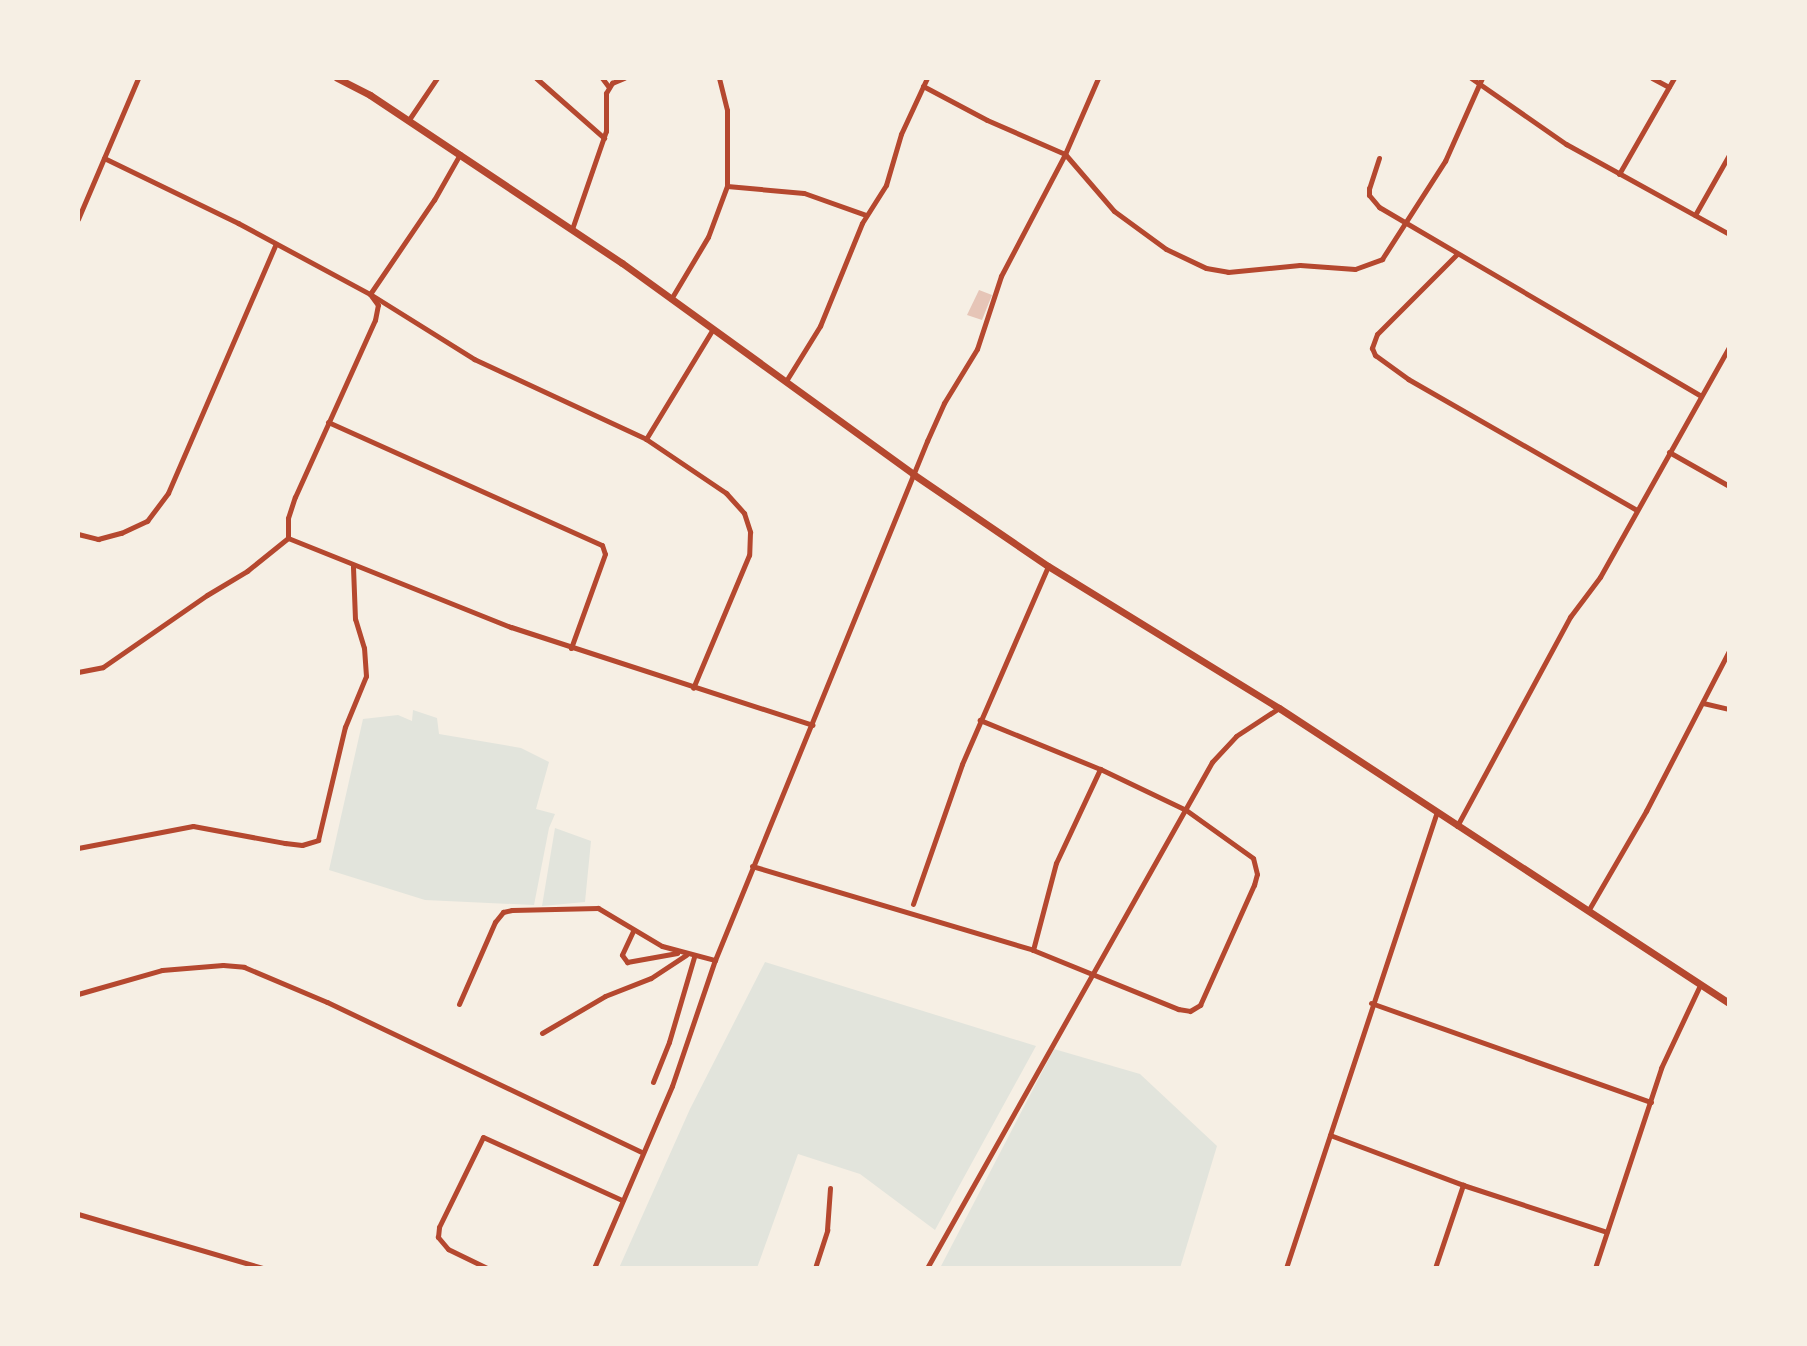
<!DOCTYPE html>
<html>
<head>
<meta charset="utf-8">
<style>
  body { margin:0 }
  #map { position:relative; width:1807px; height:1346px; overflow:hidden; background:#f6efe4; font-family:Rubik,sans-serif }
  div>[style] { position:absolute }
  .green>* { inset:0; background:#e2e4dc }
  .building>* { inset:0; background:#e6c5b7 }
  .minor>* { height:5px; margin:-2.5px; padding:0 2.5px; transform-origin:2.5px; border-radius:2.5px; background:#b5482f }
  .tertiary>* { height:7px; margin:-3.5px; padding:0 3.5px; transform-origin:3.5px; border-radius:3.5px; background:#b5482f }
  span { translate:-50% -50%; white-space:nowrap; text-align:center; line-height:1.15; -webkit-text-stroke:8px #f6efe4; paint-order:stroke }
  .frame { position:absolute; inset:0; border:80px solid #f6efe4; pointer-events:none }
</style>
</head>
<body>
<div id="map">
  <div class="green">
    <div style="clip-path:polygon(413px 710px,437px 718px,439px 734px,521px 748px,549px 762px,536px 809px,555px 814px,549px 828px,534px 905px,425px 900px,329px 870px,363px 719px,398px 715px,412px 721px)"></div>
    <div style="clip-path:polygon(555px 828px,591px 841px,585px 902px,542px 906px)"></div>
    <div style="clip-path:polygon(765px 962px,1036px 1046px,935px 1230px,860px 1174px,798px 1154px,757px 1268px,619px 1268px,690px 1109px)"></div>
    <div style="clip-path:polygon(1054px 1049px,1140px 1074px,1217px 1146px,1180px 1268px,940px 1268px)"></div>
  </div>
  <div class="building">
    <div style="clip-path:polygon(979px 290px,992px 295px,982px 320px,967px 315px)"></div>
  </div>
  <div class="minor">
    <div style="left:536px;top:78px;width:91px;rotate:41.4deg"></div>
    <div style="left:602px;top:78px;width:10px;rotate:53deg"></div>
    <div style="left:1471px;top:78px;width:116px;rotate:34.8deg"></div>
    <div style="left:1566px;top:144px;width:186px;rotate:28.9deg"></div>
    <div style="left:1652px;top:78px;width:19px;rotate:28deg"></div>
    <div style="left:923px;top:86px;width:72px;rotate:28deg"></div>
    <div style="left:987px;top:120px;width:85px;rotate:23.6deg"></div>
    <div style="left:1065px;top:154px;width:75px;rotate:49.3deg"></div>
    <div style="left:1114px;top:211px;width:64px;rotate:36.2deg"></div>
    <div style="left:1166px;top:249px;width:44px;rotate:25.4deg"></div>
    <div style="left:1206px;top:268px;width:22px;rotate:10deg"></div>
    <div style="left:1228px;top:272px;width:72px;rotate:-5.6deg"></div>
    <div style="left:1300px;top:265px;width:55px;rotate:4.2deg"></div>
    <div style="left:1355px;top:269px;width:29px;rotate:-20deg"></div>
    <div style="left:1382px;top:259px;width:117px;rotate:-57.3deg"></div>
    <div style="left:1445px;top:161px;width:91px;rotate:-66deg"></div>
    <div style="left:408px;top:121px;width:52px;rotate:-56deg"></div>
    <div style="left:104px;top:158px;width:149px;rotate:25.9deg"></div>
    <div style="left:238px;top:223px;width:150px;rotate:28.3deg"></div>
    <div style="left:370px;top:294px;width:123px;rotate:32deg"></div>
    <div style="left:474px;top:359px;width:190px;rotate:24.9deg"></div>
    <div style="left:646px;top:439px;width:97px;rotate:34deg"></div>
    <div style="left:726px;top:493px;width:27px;rotate:48deg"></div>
    <div style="left:744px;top:513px;width:20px;rotate:72deg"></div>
    <div style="left:750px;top:532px;width:23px;rotate:92deg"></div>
    <div style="left:749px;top:555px;width:144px;rotate:112.8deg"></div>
    <div style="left:1379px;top:158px;width:32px;rotate:108deg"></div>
    <div style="left:1369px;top:188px;width:7px;rotate:90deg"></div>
    <div style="left:1369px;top:195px;width:16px;rotate:50deg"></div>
    <div style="left:1379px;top:207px;width:373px;rotate:30.4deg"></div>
    <div style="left:1619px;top:174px;width:111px;rotate:-60.2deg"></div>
    <div style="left:727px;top:186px;width:77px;rotate:5.2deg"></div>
    <div style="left:804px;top:193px;width:66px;rotate:19.5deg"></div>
    <div style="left:1695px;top:215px;width:69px;rotate:-60.5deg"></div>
    <div style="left:78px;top:219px;width:153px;rotate:-66.9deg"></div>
    <div style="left:572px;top:229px;width:104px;rotate:-70.9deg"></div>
    <div style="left:606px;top:131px;width:38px;rotate:-90deg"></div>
    <div style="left:606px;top:93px;width:12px;rotate:-59deg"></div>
    <div style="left:612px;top:83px;width:13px;rotate:-23deg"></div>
    <div style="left:1457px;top:254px;width:113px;rotate:135deg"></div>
    <div style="left:1377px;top:334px;width:15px;rotate:110deg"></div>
    <div style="left:1372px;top:348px;width:8px;rotate:67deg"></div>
    <div style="left:1375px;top:355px;width:41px;rotate:36deg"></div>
    <div style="left:1408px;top:379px;width:262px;rotate:29.8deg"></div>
    <div style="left:671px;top:299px;width:72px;rotate:-59.2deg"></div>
    <div style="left:708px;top:237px;width:54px;rotate:-69.6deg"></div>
    <div style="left:727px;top:186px;width:76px;rotate:-90deg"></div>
    <div style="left:727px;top:110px;width:33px;rotate:-104deg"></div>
    <div style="left:786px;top:381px;width:65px;rotate:-58.3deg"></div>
    <div style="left:820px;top:326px;width:111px;rotate:-67.8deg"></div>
    <div style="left:862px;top:223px;width:45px;rotate:-57.7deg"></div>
    <div style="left:886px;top:185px;width:53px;rotate:-73.6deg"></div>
    <div style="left:901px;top:134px;width:62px;rotate:-65.1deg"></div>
    <div style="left:328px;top:422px;width:300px;rotate:24.2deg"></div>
    <div style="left:602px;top:545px;width:9px;rotate:72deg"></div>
    <div style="left:605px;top:554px;width:100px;rotate:109.9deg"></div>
    <div style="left:646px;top:439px;width:129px;rotate:-58.7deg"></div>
    <div style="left:1669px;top:452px;width:69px;rotate:29.5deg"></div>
    <div style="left:78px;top:534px;width:21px;rotate:14deg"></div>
    <div style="left:98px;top:539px;width:24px;rotate:-15deg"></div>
    <div style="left:121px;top:533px;width:29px;rotate:-25deg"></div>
    <div style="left:147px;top:521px;width:35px;rotate:-53deg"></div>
    <div style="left:168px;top:493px;width:271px;rotate:-66.6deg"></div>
    <div style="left:288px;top:538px;width:20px;rotate:-90deg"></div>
    <div style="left:288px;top:518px;width:22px;rotate:-72deg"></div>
    <div style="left:295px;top:497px;width:194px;rotate:-65.7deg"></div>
    <div style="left:375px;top:320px;width:15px;rotate:-79deg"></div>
    <div style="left:378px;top:305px;width:14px;rotate:-126deg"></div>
    <div style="left:370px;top:294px;width:114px;rotate:-55.8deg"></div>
    <div style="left:434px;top:200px;width:53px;rotate:-60.5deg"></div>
    <div style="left:78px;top:672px;width:25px;rotate:-11deg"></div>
    <div style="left:103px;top:667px;width:126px;rotate:-34.7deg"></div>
    <div style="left:207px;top:595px;width:47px;rotate:-31deg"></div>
    <div style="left:247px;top:571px;width:53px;rotate:-38.8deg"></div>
    <div style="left:288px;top:538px;width:240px;rotate:21.8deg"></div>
    <div style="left:511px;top:627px;width:317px;rotate:18deg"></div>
    <div style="left:1703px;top:703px;width:27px;rotate:13deg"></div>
    <div style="left:1457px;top:826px;width:238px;rotate:-61.6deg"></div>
    <div style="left:1570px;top:617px;width:50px;rotate:-53.1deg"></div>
    <div style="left:1600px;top:577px;width:264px;rotate:-60.7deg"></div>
    <div style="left:78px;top:848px;width:117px;rotate:-10.8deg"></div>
    <div style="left:193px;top:826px;width:94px;rotate:10.5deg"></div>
    <div style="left:285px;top:843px;width:17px;rotate:7deg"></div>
    <div style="left:302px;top:845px;width:17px;rotate:-17deg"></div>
    <div style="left:318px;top:840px;width:116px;rotate:-76.6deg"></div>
    <div style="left:345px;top:727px;width:55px;rotate:-67.6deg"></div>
    <div style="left:366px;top:676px;width:28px;rotate:-94deg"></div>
    <div style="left:364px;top:648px;width:30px;rotate:-107deg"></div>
    <div style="left:355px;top:619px;width:53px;rotate:-92.2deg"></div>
    <div style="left:752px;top:866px;width:293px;rotate:16.6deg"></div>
    <div style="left:1033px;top:950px;width:157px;rotate:22.1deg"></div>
    <div style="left:1178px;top:1009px;width:12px;rotate:9deg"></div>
    <div style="left:1190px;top:1011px;width:12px;rotate:-31deg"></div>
    <div style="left:1200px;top:1005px;width:132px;rotate:-65.8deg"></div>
    <div style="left:1254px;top:885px;width:11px;rotate:-75deg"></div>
    <div style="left:1257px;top:874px;width:16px;rotate:-104deg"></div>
    <div style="left:1253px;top:858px;width:82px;rotate:-144.4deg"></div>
    <div style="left:1186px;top:810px;width:95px;rotate:-154.5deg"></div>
    <div style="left:1100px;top:769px;width:130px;rotate:-157.8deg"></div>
    <div style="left:913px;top:904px;width:148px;rotate:-70.7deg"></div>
    <div style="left:962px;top:764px;width:216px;rotate:-66.5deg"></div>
    <div style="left:1588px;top:911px;width:116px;rotate:-59.9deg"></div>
    <div style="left:1646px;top:811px;width:180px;rotate:-62.6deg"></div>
    <div style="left:633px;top:931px;width:26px;rotate:115deg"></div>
    <div style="left:622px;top:955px;width:9px;rotate:54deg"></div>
    <div style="left:627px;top:962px;width:51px;rotate:-10.2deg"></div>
    <div style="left:1033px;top:950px;width:90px;rotate:-75.2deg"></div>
    <div style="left:1056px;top:863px;width:104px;rotate:-64.9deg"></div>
    <div style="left:78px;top:994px;width:87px;rotate:-15.9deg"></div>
    <div style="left:162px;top:970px;width:61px;rotate:-4.7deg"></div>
    <div style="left:223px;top:965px;width:21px;rotate:5deg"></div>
    <div style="left:244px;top:967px;width:90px;rotate:22.9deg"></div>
    <div style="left:327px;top:1002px;width:349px;rotate:25.5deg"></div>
    <div style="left:1371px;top:1003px;width:297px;rotate:19.5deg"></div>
    <div style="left:459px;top:1004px;width:90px;rotate:-66.3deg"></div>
    <div style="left:495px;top:922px;width:13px;rotate:-51deg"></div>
    <div style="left:503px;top:912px;width:9px;rotate:-13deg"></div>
    <div style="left:512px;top:910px;width:86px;rotate:-1.3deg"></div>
    <div style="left:598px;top:908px;width:74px;rotate:30.7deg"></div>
    <div style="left:662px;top:946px;width:55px;rotate:14.8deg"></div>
    <div style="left:542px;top:1033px;width:73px;rotate:-30.4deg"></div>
    <div style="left:605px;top:996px;width:49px;rotate:-21.4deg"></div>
    <div style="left:651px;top:978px;width:42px;rotate:-33.3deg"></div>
    <div style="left:653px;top:1082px;width:43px;rotate:-68.2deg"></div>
    <div style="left:669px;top:1042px;width:89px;rotate:-73.6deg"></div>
    <div style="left:1330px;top:1135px;width:142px;rotate:20.6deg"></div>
    <div style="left:1463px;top:1185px;width:151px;rotate:18.1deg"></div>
    <div style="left:78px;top:1214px;width:193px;rotate:16.3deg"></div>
    <div style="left:487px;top:1268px;width:43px;rotate:-154deg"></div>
    <div style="left:448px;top:1249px;width:16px;rotate:-130deg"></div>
    <div style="left:438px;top:1237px;width:10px;rotate:-84deg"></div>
    <div style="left:439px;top:1227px;width:100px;rotate:-63.9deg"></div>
    <div style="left:483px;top:1137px;width:153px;rotate:24.4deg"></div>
    <div style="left:594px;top:1268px;width:198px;rotate:-66.8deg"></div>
    <div style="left:672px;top:1086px;width:133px;rotate:-71.2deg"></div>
    <div style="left:715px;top:960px;width:561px;rotate:-67.78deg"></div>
    <div style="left:927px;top:441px;width:42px;rotate:-65.9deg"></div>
    <div style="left:944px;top:403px;width:63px;rotate:-58.6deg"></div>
    <div style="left:977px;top:349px;width:77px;rotate:-71.8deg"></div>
    <div style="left:1001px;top:276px;width:138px;rotate:-62.3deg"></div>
    <div style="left:1065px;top:154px;width:83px;rotate:-66.5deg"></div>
    <div style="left:815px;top:1268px;width:40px;rotate:-72deg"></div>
    <div style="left:827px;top:1230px;width:42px;rotate:-85.9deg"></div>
    <div style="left:927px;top:1268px;width:581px;rotate:-60.61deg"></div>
    <div style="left:1212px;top:762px;width:35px;rotate:-47deg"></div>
    <div style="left:1236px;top:736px;width:51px;rotate:-33.1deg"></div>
    <div style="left:1286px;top:1268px;width:478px;rotate:-71.7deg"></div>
    <div style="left:1435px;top:1268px;width:88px;rotate:-71.4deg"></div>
    <div style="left:1595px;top:1268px;width:211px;rotate:-71.7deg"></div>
    <div style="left:1661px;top:1068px;width:92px;rotate:-64.8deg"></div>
  </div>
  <div class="tertiary">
    <div style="left:337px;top:78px;width:37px;rotate:27deg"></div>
    <div style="left:370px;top:95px;width:303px;rotate:33.7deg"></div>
    <div style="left:622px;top:263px;width:359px;rotate:35.9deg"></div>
    <div style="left:913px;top:474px;width:163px;rotate:34.3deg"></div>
    <div style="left:1048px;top:566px;width:271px;rotate:31.6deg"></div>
    <div style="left:1279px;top:708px;width:538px;rotate:33.25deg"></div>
  </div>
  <div class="frame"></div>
</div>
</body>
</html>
